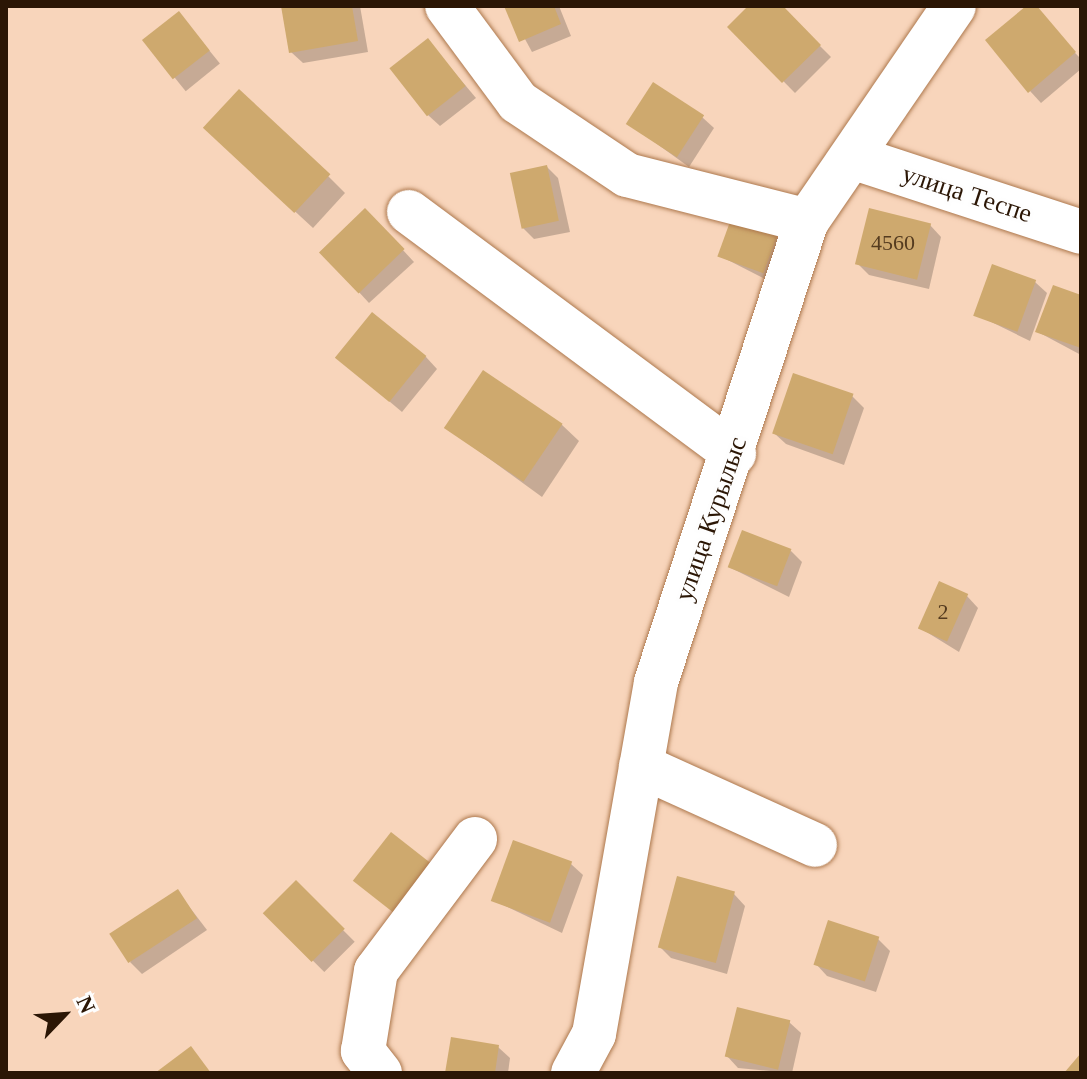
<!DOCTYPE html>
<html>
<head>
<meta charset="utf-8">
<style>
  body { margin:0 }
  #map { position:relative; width:1087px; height:1079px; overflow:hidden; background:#f8d5bb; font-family:"Times New Roman",serif }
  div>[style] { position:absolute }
  .shadow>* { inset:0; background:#0003; transform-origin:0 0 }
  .building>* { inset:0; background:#cea96e; transform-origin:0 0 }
  .roads { filter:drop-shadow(0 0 2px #ad784d) drop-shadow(0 0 2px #ad784d) }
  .minor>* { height:44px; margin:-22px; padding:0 22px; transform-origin:22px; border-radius:22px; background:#fff }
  span { translate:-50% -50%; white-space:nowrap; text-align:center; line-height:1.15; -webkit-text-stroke:7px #fefefe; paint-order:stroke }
  .number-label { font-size:22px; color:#543b1f }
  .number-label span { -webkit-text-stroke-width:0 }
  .street-label { font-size:26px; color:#2b1605 }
  .frame { position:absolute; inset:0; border:8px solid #2b1605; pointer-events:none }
  .north { position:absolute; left:24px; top:975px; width:80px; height:80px; -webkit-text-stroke:6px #fefefe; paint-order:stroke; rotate:65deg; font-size:22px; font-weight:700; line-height:32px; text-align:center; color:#2b1605 }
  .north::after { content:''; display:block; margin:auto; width:28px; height:36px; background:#2b1605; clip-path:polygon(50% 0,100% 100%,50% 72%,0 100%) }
</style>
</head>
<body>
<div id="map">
  <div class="shadow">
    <div style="clip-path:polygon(283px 6px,360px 6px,368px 52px,303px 63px,291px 52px)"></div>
    <div style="clip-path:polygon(507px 6px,559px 6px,571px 36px,532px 52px)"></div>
    <div style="clip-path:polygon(751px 6px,780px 6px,831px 57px,795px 93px,730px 27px)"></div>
    <div style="clip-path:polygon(1029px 6px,1081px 59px,1081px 69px,1041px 103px,1030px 91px)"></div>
    <div style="left:179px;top:13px;width:65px;height:44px;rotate:51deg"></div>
    <div style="clip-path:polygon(428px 41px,476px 98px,440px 126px,428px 115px)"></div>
    <div style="clip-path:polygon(702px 117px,714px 128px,689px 167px,628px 123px)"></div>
    <div style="clip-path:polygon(223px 145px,328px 176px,345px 193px,313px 228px)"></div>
    <div style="clip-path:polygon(547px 167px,558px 178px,570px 232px,534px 239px,523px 228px)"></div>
    <div style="clip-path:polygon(377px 222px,414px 262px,369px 303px,321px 251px)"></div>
    <div style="clip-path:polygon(930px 225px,941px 237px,929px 289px,869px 275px,857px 263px)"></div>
    <div style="clip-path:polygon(776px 237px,787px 249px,775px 284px,720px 256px)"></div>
    <div style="clip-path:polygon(1035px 282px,1047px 293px,1030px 341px,977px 315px)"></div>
    <div style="clip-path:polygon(1081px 297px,1081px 355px,1038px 332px)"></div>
    <div style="clip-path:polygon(426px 357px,437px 369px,402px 412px,338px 358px)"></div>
    <div style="clip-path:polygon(795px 375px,852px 396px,864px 408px,844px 465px,786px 444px,774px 433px)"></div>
    <div style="clip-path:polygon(561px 424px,579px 441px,542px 497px,447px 428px)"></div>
    <div style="clip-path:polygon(791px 551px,802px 562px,789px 597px,729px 567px)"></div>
    <div style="clip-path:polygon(967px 596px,978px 608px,959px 652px,920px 628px)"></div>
    <div style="clip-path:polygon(571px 864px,583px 875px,562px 933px,493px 900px)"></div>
    <div style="left:296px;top:883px;width:83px;height:43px;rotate:45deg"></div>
    <div style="clip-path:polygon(178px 892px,207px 930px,142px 974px,130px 962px)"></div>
    <div style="clip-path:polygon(734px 894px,745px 906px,727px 974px,671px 958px,659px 946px)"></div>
    <div style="clip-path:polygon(878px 939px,890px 951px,876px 992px,827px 976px,816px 964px)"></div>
    <div style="clip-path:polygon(789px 1022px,801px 1033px,792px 1073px,738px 1068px,727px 1056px)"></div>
    <div style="clip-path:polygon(498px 1047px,510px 1058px,508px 1073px,447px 1073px)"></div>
  </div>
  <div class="building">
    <div style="clip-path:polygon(281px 6px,352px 6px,358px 41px,289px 53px)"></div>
    <div style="clip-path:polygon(504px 6px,554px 6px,561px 24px,519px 42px)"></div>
    <div style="clip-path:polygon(748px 6px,783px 6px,821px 45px,782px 83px,727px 27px)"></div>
    <div style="clip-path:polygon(1026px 6px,1037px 6px,1076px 52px,1028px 93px,985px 40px)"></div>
    <div style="left:179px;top:11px;width:50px;height:47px;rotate:52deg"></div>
    <div style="left:428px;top:38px;width:61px;height:49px;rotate:52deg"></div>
    <div style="left:653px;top:82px;width:61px;height:50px;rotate:33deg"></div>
    <div style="left:239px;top:89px;width:125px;height:53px;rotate:43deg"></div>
    <div style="left:547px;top:165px;width:57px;height:38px;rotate:78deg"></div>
    <div style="left:365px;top:208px;width:57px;height:64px;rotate:46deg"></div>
    <div style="left:869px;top:208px;width:64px;height:58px;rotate:14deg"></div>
    <div style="left:731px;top:219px;width:49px;height:40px;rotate:20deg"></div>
    <div style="left:992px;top:264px;width:47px;height:55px;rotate:20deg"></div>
    <div style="clip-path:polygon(1053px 285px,1081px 295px,1081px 348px,1035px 332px)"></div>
    <div style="left:372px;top:312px;width:70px;height:59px;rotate:39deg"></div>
    <div style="left:483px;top:370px;width:96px;height:70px;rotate:34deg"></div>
    <div style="left:793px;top:373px;width:64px;height:64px;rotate:19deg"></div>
    <div style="left:742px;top:530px;width:53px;height:40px;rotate:21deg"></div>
    <div style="left:939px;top:581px;width:32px;height:52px;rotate:24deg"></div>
    <div style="left:391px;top:832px;width:53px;height:62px;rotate:38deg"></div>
    <div style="left:513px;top:840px;width:63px;height:65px;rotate:20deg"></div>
    <div style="left:677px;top:876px;width:60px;height:74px;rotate:15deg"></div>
    <div style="left:296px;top:880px;width:69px;height:47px;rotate:45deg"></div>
    <div style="left:178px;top:889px;width:35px;height:82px;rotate:57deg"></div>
    <div style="left:828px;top:920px;width:54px;height:47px;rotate:18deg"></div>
    <div style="left:737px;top:1007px;width:55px;height:51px;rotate:14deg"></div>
    <div style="clip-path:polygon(451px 1037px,499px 1045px,495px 1073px,445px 1073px)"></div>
    <div style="clip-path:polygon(191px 1046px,211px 1073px,155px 1073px)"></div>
    <div style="clip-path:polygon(1081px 1053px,1081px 1073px,1064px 1073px)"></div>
  </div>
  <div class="roads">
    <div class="minor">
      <div style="left:447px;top:6px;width:119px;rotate:53.5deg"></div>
      <div style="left:518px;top:102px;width:131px;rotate:33.8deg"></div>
      <div style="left:627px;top:175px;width:186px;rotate:14.3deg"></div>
      <div style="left:852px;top:157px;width:241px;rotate:18.1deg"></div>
      <div style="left:409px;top:212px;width:405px;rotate:36.6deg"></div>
      <div style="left:641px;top:766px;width:191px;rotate:24.4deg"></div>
      <div style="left:380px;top:1073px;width:28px;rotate:-128deg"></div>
      <div style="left:363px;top:1051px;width:81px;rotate:-80.8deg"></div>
      <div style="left:376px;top:971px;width:165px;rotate:-53.1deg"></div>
      <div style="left:573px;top:1073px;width:44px;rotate:-61.7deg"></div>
      <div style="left:594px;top:1034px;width:357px;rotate:-80deg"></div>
      <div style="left:656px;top:682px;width:485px;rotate:-71.9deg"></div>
      <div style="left:807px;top:221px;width:260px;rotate:-55.6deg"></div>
    </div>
  </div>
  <div class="number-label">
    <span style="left:893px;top:243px">4560</span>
    <span style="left:943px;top:612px">2</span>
  </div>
  <div class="street-label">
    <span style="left:967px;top:194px;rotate:18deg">улица Теспе</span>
    <span style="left:711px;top:519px;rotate:-71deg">улица Курылыс</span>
  </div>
  <div class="frame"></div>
  <div class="north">N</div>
</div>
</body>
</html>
